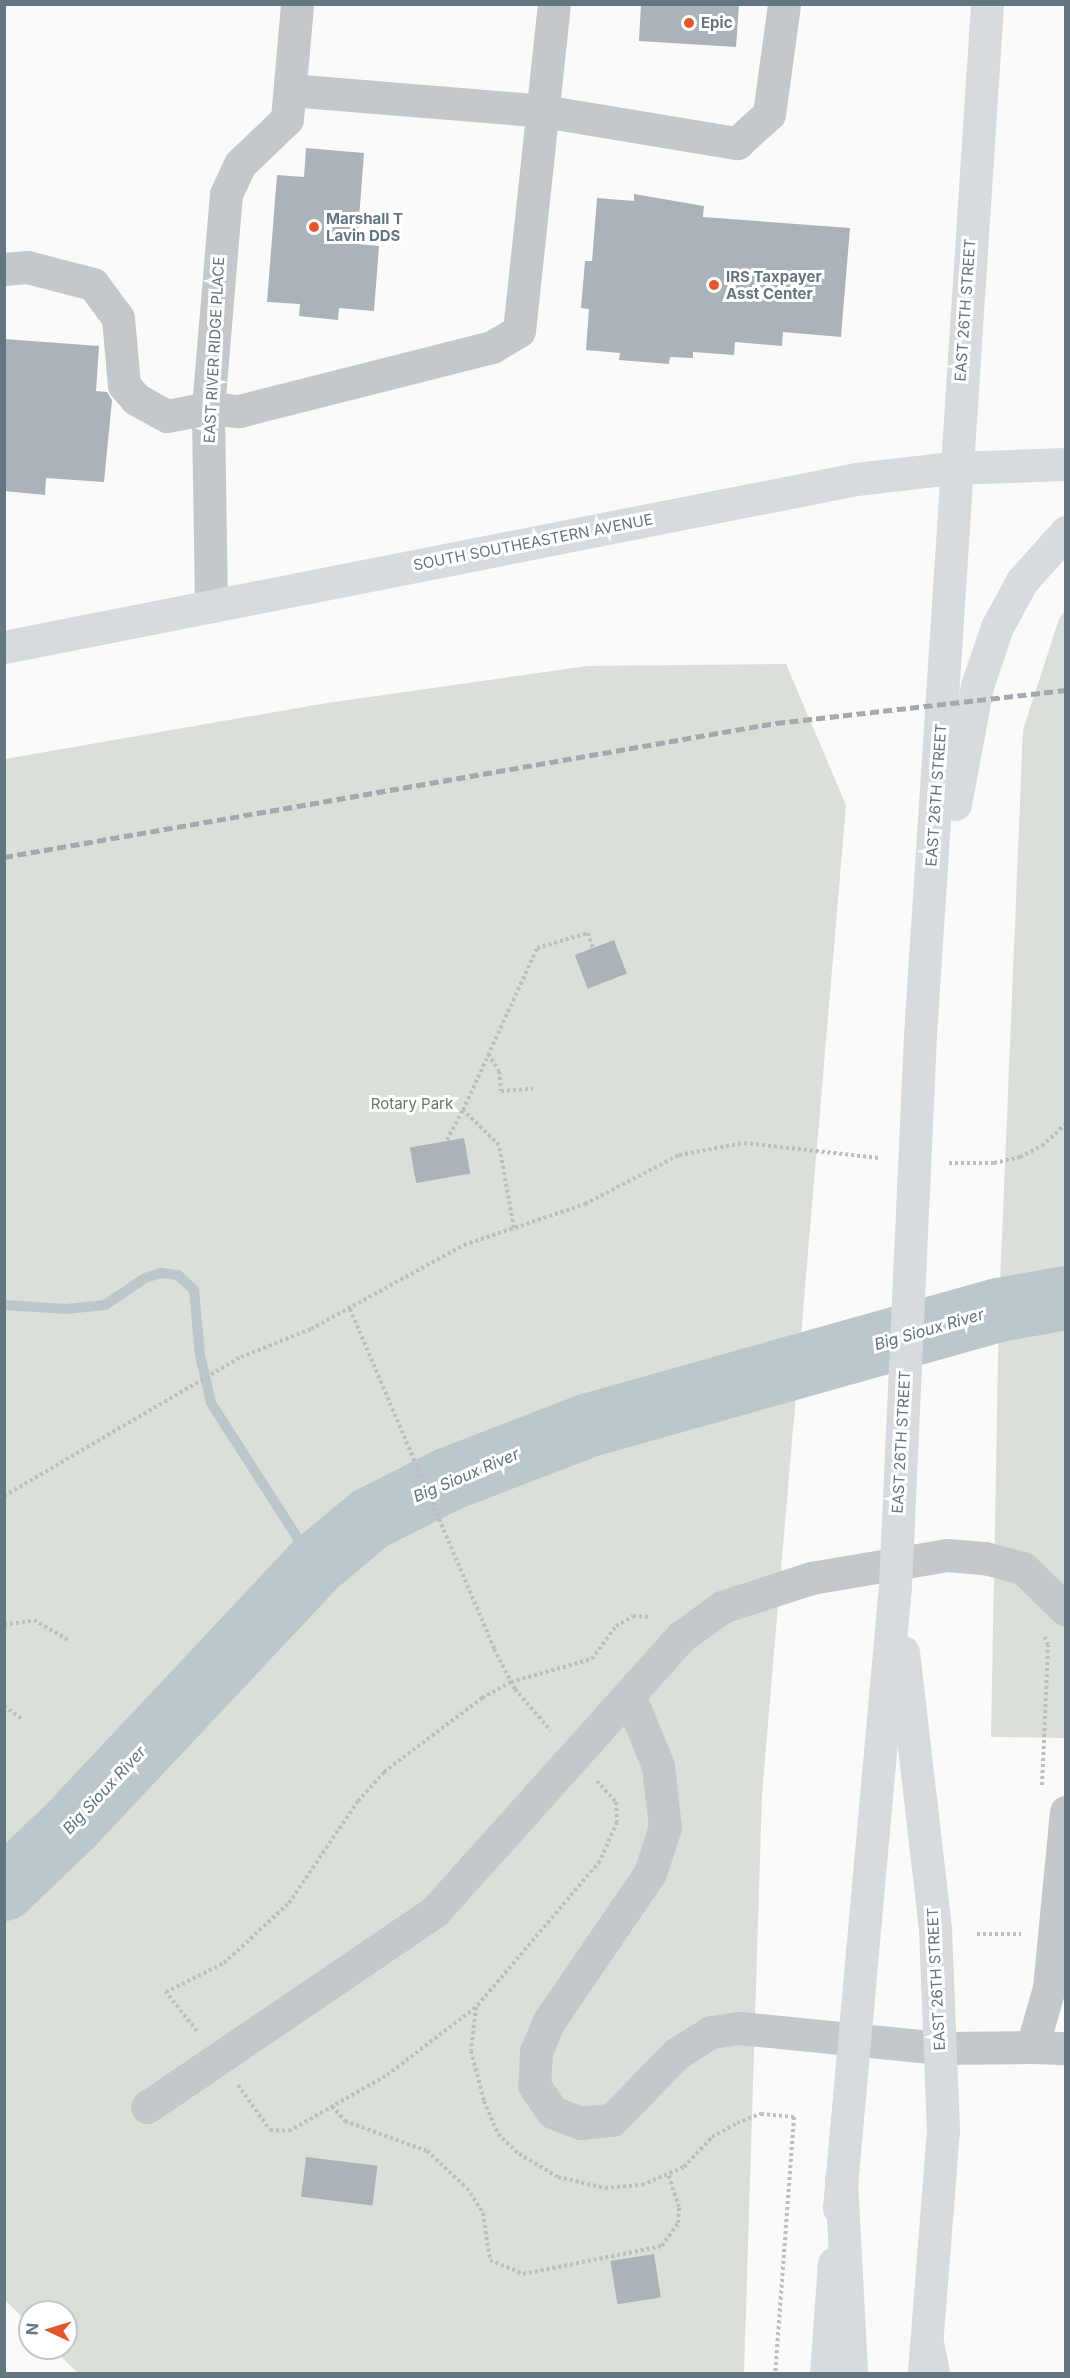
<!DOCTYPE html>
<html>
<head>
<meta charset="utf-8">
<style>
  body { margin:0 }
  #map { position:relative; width:1070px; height:2378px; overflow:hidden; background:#fafaf8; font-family:Inter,sans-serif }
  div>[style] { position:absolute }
  .green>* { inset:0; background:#dadfd7 }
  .stream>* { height:10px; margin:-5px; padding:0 5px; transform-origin:5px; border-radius:5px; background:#bbc7cb }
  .river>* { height:64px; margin:-32px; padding:0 32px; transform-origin:32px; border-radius:32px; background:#bbc7cb }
  .building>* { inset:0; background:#aab3b9; transform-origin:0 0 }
  .path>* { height:4px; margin-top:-2px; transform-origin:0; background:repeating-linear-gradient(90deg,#bbbfc2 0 3px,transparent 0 6px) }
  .minor>* { height:33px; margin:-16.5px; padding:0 16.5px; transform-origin:16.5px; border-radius:16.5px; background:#c3c8cc }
  .major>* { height:33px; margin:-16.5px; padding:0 16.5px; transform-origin:16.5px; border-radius:16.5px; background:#d6dbdf }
  .highway>* { height:33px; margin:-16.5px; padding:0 16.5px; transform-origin:16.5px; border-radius:16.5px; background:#d6dbdf }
  .rail>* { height:4.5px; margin-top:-2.25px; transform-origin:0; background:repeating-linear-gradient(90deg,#a2aab0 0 9px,transparent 0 13.5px) }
  .dots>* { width:16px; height:16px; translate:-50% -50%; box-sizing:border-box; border:3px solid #fff; border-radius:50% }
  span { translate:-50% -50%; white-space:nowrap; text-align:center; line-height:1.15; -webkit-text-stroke:6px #fff; paint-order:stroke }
  .poi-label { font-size:15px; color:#657683; font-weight:700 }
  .left { translate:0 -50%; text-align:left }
  .street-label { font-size:15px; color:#657683 }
  .park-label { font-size:15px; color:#687a64 }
  .water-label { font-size:16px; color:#60757c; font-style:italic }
  .frame { position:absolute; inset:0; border:6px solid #657683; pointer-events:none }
  .north { position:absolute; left:18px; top:2300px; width:60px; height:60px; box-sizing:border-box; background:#fff; border:2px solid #c1c8cd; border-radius:50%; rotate:274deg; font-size:16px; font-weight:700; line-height:24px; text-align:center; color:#657683 }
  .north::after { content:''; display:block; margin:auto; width:21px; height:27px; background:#e4572e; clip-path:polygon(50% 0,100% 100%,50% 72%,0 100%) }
</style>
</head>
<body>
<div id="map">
  <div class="green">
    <div style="clip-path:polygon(1065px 611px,1065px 1738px,991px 1737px,999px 1310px,1023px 730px,1059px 619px)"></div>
    <div style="clip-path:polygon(786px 664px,846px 805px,762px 1794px,744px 2373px,78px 2373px,52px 2348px,66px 2348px,66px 2312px,30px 2312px,30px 2325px,5px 2300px,5px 759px,327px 703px,587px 666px)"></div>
  </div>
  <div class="stream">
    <div style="left:4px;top:1305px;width:62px;rotate:3.7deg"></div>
    <div style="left:66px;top:1309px;width:39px;rotate:-6deg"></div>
    <div style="left:105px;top:1305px;width:48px;rotate:-34deg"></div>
    <div style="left:145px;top:1278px;width:17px;rotate:-17deg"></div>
    <div style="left:161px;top:1273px;width:17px;rotate:7deg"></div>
    <div style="left:178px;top:1275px;width:22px;rotate:43deg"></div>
    <div style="left:194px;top:1290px;width:65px;rotate:84.7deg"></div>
    <div style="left:200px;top:1355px;width:49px;rotate:77.1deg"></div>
    <div style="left:211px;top:1403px;width:193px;rotate:57.3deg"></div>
  </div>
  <div class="river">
    <div style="left:4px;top:1889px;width:91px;rotate:-43.7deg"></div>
    <div style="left:70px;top:1826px;width:358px;rotate:-46.8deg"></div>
    <div style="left:315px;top:1565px;width:72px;rotate:-39.9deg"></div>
    <div style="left:370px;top:1519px;width:89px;rotate:-26.9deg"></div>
    <div style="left:449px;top:1479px;width:147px;rotate:-21.1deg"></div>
    <div style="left:586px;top:1426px;width:429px;rotate:-15.7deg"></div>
    <div style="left:999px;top:1310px;width:68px;rotate:-10.2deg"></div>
  </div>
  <div class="building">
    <div style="clip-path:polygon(641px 4px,739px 4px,736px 47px,639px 41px)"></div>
    <div style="clip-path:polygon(306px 148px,364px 153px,357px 244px,379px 246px,374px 311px,339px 308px,338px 320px,299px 316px,300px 304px,267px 302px,277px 175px,304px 177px)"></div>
    <div style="clip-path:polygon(634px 194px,704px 206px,703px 217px,850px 228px,841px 337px,783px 332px,782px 346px,735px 342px,734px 355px,693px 352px,693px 358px,670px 357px,669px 364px,619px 360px,620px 353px,586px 350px,589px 309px,581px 308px,585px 261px,592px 261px,597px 198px,634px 201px)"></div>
    <div style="clip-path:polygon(4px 339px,99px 346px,96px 391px,107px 392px,112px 400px,104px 482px,46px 478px,45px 495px,4px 491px)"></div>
    <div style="left:614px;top:940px;width:36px;height:42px;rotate:69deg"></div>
    <div style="left:464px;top:1138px;width:36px;height:55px;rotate:80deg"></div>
    <div style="left:306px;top:2157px;width:72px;height:40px;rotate:7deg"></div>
    <div style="left:654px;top:2254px;width:44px;height:44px;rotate:81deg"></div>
  </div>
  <div class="path">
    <div style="left:488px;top:1054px;width:20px;rotate:57deg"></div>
    <div style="left:499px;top:1071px;width:20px;rotate:84deg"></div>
    <div style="left:501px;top:1091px;width:32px;rotate:-4deg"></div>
    <div style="left:447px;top:1140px;width:34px;rotate:-62deg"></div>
    <div style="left:949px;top:1163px;width:45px"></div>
    <div style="left:994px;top:1163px;width:27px;rotate:-13deg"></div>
    <div style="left:1020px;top:1157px;width:25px;rotate:-27deg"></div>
    <div style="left:1042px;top:1146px;width:33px;rotate:-43deg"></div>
    <div style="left:514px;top:1228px;width:84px;rotate:-100.2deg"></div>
    <div style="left:499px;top:1145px;width:50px;rotate:-135.8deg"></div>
    <div style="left:463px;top:1110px;width:178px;rotate:-65.4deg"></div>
    <div style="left:537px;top:948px;width:53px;rotate:-16.4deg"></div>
    <div style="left:588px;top:933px;width:16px;rotate:72deg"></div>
    <div style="left:350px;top:1309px;width:369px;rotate:67deg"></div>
    <div style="left:494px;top:1649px;width:45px;rotate:62.3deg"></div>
    <div style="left:515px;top:1689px;width:55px;rotate:49.4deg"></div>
    <div style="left:4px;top:1496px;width:275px;rotate:-30.4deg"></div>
    <div style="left:241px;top:1357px;width:75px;rotate:-21.8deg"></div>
    <div style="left:311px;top:1329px;width:175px;rotate:-28.8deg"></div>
    <div style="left:464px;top:1245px;width:128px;rotate:-18.7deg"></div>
    <div style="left:585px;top:1204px;width:106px;rotate:-27.5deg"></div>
    <div style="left:679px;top:1155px;width:66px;rotate:-10.5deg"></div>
    <div style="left:744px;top:1143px;width:136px;rotate:6.3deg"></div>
    <div style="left:4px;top:1625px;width:30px;rotate:-9deg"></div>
    <div style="left:34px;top:1620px;width:42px;rotate:30.3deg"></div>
    <div style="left:4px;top:1706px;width:24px;rotate:36deg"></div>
    <div style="left:597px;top:1781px;width:28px;rotate:48deg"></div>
    <div style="left:616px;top:1802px;width:20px;rotate:87deg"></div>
    <div style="left:617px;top:1822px;width:43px;rotate:113.6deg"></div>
    <div style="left:600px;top:1861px;width:192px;rotate:130.3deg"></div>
    <div style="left:476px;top:2007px;width:44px;rotate:96.5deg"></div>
    <div style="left:471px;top:2051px;width:52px;rotate:75.4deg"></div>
    <div style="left:484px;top:2101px;width:36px;rotate:67deg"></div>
    <div style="left:498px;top:2134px;width:29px;rotate:44deg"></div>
    <div style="left:519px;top:2154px;width:45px;rotate:30.5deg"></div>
    <div style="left:558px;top:2177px;width:48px;rotate:13.2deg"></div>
    <div style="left:605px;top:2188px;width:37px;rotate:-5deg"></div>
    <div style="left:642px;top:2185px;width:46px;rotate:-23.2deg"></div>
    <div style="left:684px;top:2167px;width:41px;rotate:-47deg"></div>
    <div style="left:712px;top:2137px;width:29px;rotate:-29deg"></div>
    <div style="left:737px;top:2123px;width:26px;rotate:-21deg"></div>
    <div style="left:761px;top:2114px;width:33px;rotate:5deg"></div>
    <div style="left:794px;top:2117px;width:258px;rotate:94.2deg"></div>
    <div style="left:1042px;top:1785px;width:140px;rotate:-87.5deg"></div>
    <div style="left:1048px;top:1645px;width:9px;rotate:-111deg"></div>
    <div style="left:977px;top:1934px;width:44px"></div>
    <div style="left:197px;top:2031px;width:50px;rotate:-128.5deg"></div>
    <div style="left:166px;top:1992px;width:65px;rotate:-26.6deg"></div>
    <div style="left:224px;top:1963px;width:88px;rotate:-42.7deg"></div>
    <div style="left:289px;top:1903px;width:123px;rotate:-55.9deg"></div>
    <div style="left:358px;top:1801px;width:39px;rotate:-48deg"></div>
    <div style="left:384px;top:1772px;width:123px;rotate:-37.1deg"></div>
    <div style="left:482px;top:1698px;width:33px;rotate:-29deg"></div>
    <div style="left:511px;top:1682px;width:84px;rotate:-15.9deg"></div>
    <div style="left:592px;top:1659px;width:41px;rotate:-54deg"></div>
    <div style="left:616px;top:1626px;width:20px;rotate:-30deg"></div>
    <div style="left:633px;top:1616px;width:18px;rotate:3deg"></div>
    <div style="left:238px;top:2085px;width:55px;rotate:54.6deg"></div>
    <div style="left:270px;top:2130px;width:19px;rotate:3deg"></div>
    <div style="left:289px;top:2131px;width:113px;rotate:-29.7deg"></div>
    <div style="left:387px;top:2075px;width:112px;rotate:-37.4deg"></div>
    <div style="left:332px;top:2106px;width:20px;rotate:49deg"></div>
    <div style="left:345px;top:2121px;width:87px;rotate:20.1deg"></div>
    <div style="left:427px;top:2151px;width:54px;rotate:42.8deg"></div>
    <div style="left:467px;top:2188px;width:30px;rotate:57deg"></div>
    <div style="left:483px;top:2213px;width:48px;rotate:81.5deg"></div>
    <div style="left:490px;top:2260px;width:36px;rotate:23deg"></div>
    <div style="left:523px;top:2274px;width:142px;rotate:-11.4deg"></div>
    <div style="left:662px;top:2246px;width:28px;rotate:-55deg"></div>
    <div style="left:678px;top:2223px;width:16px;rotate:-86deg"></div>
    <div style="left:679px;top:2207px;width:36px;rotate:-108deg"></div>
  </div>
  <div class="minor">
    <div style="left:290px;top:90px;width:254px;rotate:4.7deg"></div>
    <div style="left:543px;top:111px;width:197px;rotate:9.4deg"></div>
    <div style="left:737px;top:143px;width:43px;rotate:-42.2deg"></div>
    <div style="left:769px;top:114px;width:111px;rotate:-82.2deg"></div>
    <div style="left:4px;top:269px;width:23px;rotate:-5deg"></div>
    <div style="left:27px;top:267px;width:68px;rotate:14.4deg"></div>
    <div style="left:93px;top:284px;width:42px;rotate:53.7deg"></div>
    <div style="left:118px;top:318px;width:67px;rotate:84.9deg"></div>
    <div style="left:124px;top:385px;width:18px;rotate:49deg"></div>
    <div style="left:136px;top:399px;width:35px;rotate:29deg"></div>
    <div style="left:167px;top:416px;width:42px;rotate:-11deg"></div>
    <div style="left:208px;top:408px;width:31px;rotate:6deg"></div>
    <div style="left:239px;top:411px;width:261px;rotate:-14.2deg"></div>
    <div style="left:492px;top:347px;width:31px;rotate:-31deg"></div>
    <div style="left:519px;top:331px;width:329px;rotate:-83.9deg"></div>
    <div style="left:211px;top:606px;width:198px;rotate:-90.9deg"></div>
    <div style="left:208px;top:408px;width:215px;rotate:-85.2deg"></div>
    <div style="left:226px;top:194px;width:33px;rotate:-65deg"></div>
    <div style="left:240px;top:164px;width:65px;rotate:-43.8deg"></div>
    <div style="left:287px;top:119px;width:115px;rotate:-85deg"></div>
    <div style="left:630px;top:1697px;width:74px;rotate:67.9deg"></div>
    <div style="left:658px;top:1766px;width:61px;rotate:83.5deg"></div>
    <div style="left:665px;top:1827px;width:48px;rotate:108.1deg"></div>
    <div style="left:650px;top:1873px;width:179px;rotate:124.3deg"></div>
    <div style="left:549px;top:2021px;width:33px;rotate:113deg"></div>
    <div style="left:536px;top:2051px;width:34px;rotate:93deg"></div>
    <div style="left:534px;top:2085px;width:32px;rotate:56deg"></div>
    <div style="left:552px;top:2112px;width:31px;rotate:21deg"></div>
    <div style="left:581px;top:2123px;width:31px;rotate:-6deg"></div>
    <div style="left:612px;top:2120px;width:92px;rotate:-45.9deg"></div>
    <div style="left:676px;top:2054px;width:41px;rotate:-32.2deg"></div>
    <div style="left:711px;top:2032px;width:29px;rotate:-8deg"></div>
    <div style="left:740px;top:2028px;width:201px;rotate:5.7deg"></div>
    <div style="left:940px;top:2048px;width:92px;rotate:-0.6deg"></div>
    <div style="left:1032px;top:2047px;width:61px;rotate:-73.9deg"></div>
    <div style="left:1049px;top:1988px;width:177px;rotate:-84.5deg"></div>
    <div style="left:1032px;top:2047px;width:34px;rotate:2deg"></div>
    <div style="left:147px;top:2107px;width:348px;rotate:-34.2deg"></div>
    <div style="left:435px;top:1911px;width:370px;rotate:-48.1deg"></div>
    <div style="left:682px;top:1636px;width:49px;rotate:-35.9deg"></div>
    <div style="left:722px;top:1607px;width:94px;rotate:-18deg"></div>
    <div style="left:811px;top:1578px;width:138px;rotate:-9.6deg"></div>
    <div style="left:947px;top:1555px;width:38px;rotate:5deg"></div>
    <div style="left:985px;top:1558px;width:39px;rotate:15deg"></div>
    <div style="left:1023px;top:1568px;width:60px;rotate:44.3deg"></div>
  </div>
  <div class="major">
    <div style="left:4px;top:647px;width:868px;rotate:-11.15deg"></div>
    <div style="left:856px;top:479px;width:98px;rotate:-6.5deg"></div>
    <div style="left:953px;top:468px;width:113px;rotate:-2deg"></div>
    <div style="left:955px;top:804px;width:120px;rotate:-79.4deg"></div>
    <div style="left:977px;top:686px;width:62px;rotate:-71.3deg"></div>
    <div style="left:997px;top:627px;width:52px;rotate:-61.5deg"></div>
    <div style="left:1022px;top:581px;width:66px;rotate:-48.1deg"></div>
    <div style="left:903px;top:1652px;width:280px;rotate:83.4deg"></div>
    <div style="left:935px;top:1930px;width:200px;rotate:87.7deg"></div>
    <div style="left:943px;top:2130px;width:243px;rotate:94.5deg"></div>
    <div style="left:839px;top:2208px;width:625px;rotate:-84.86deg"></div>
    <div style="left:895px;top:1586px;width:552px;rotate:-87.4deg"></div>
    <div style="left:920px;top:1035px;width:1033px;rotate:-86.28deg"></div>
    <div style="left:826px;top:2374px;width:111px;rotate:-85.9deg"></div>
  </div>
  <div class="highway">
    <div style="left:841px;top:2180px;width:194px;rotate:87deg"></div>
    <div style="left:927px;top:2342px;width:33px;rotate:79deg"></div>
  </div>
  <div class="rail">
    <div style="left:4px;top:857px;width:784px;rotate:-9.85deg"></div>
    <div style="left:776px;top:723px;width:292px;rotate:-6.5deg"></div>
  </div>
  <div class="dots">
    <div style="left:689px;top:23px;background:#e4572e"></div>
    <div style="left:314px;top:227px;background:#e4572e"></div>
    <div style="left:714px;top:285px;background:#e4572e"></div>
  </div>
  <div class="poi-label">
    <span class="left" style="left:701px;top:23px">Epic</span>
    <span class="left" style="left:326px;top:227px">Marshall T<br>Lavin DDS</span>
    <span class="left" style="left:726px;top:285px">IRS Taxpayer<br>Asst Center</span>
  </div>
  <div class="street-label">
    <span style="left:965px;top:310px;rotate:-86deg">EAST 26TH STREET</span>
    <span style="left:214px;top:350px;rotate:-87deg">EAST RIVER RIDGE PLACE</span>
    <span style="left:533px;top:542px;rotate:-11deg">SOUTH SOUTHEASTERN AVENUE</span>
    <span style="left:936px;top:795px;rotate:-86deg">EAST 26TH STREET</span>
    <span style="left:901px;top:1442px;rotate:-87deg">EAST 26TH STREET</span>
    <span style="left:936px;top:1979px;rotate:-93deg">EAST 26TH STREET</span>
  </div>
  <div class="park-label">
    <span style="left:412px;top:1104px">Rotary Park</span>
  </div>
  <div class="water-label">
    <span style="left:929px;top:1329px;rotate:-16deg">Big Sioux River</span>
    <span style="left:466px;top:1475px;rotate:-23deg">Big Sioux River</span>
    <span style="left:104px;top:1790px;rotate:-47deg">Big Sioux River</span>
  </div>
  <div class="frame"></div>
  <div class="north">N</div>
</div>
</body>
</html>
